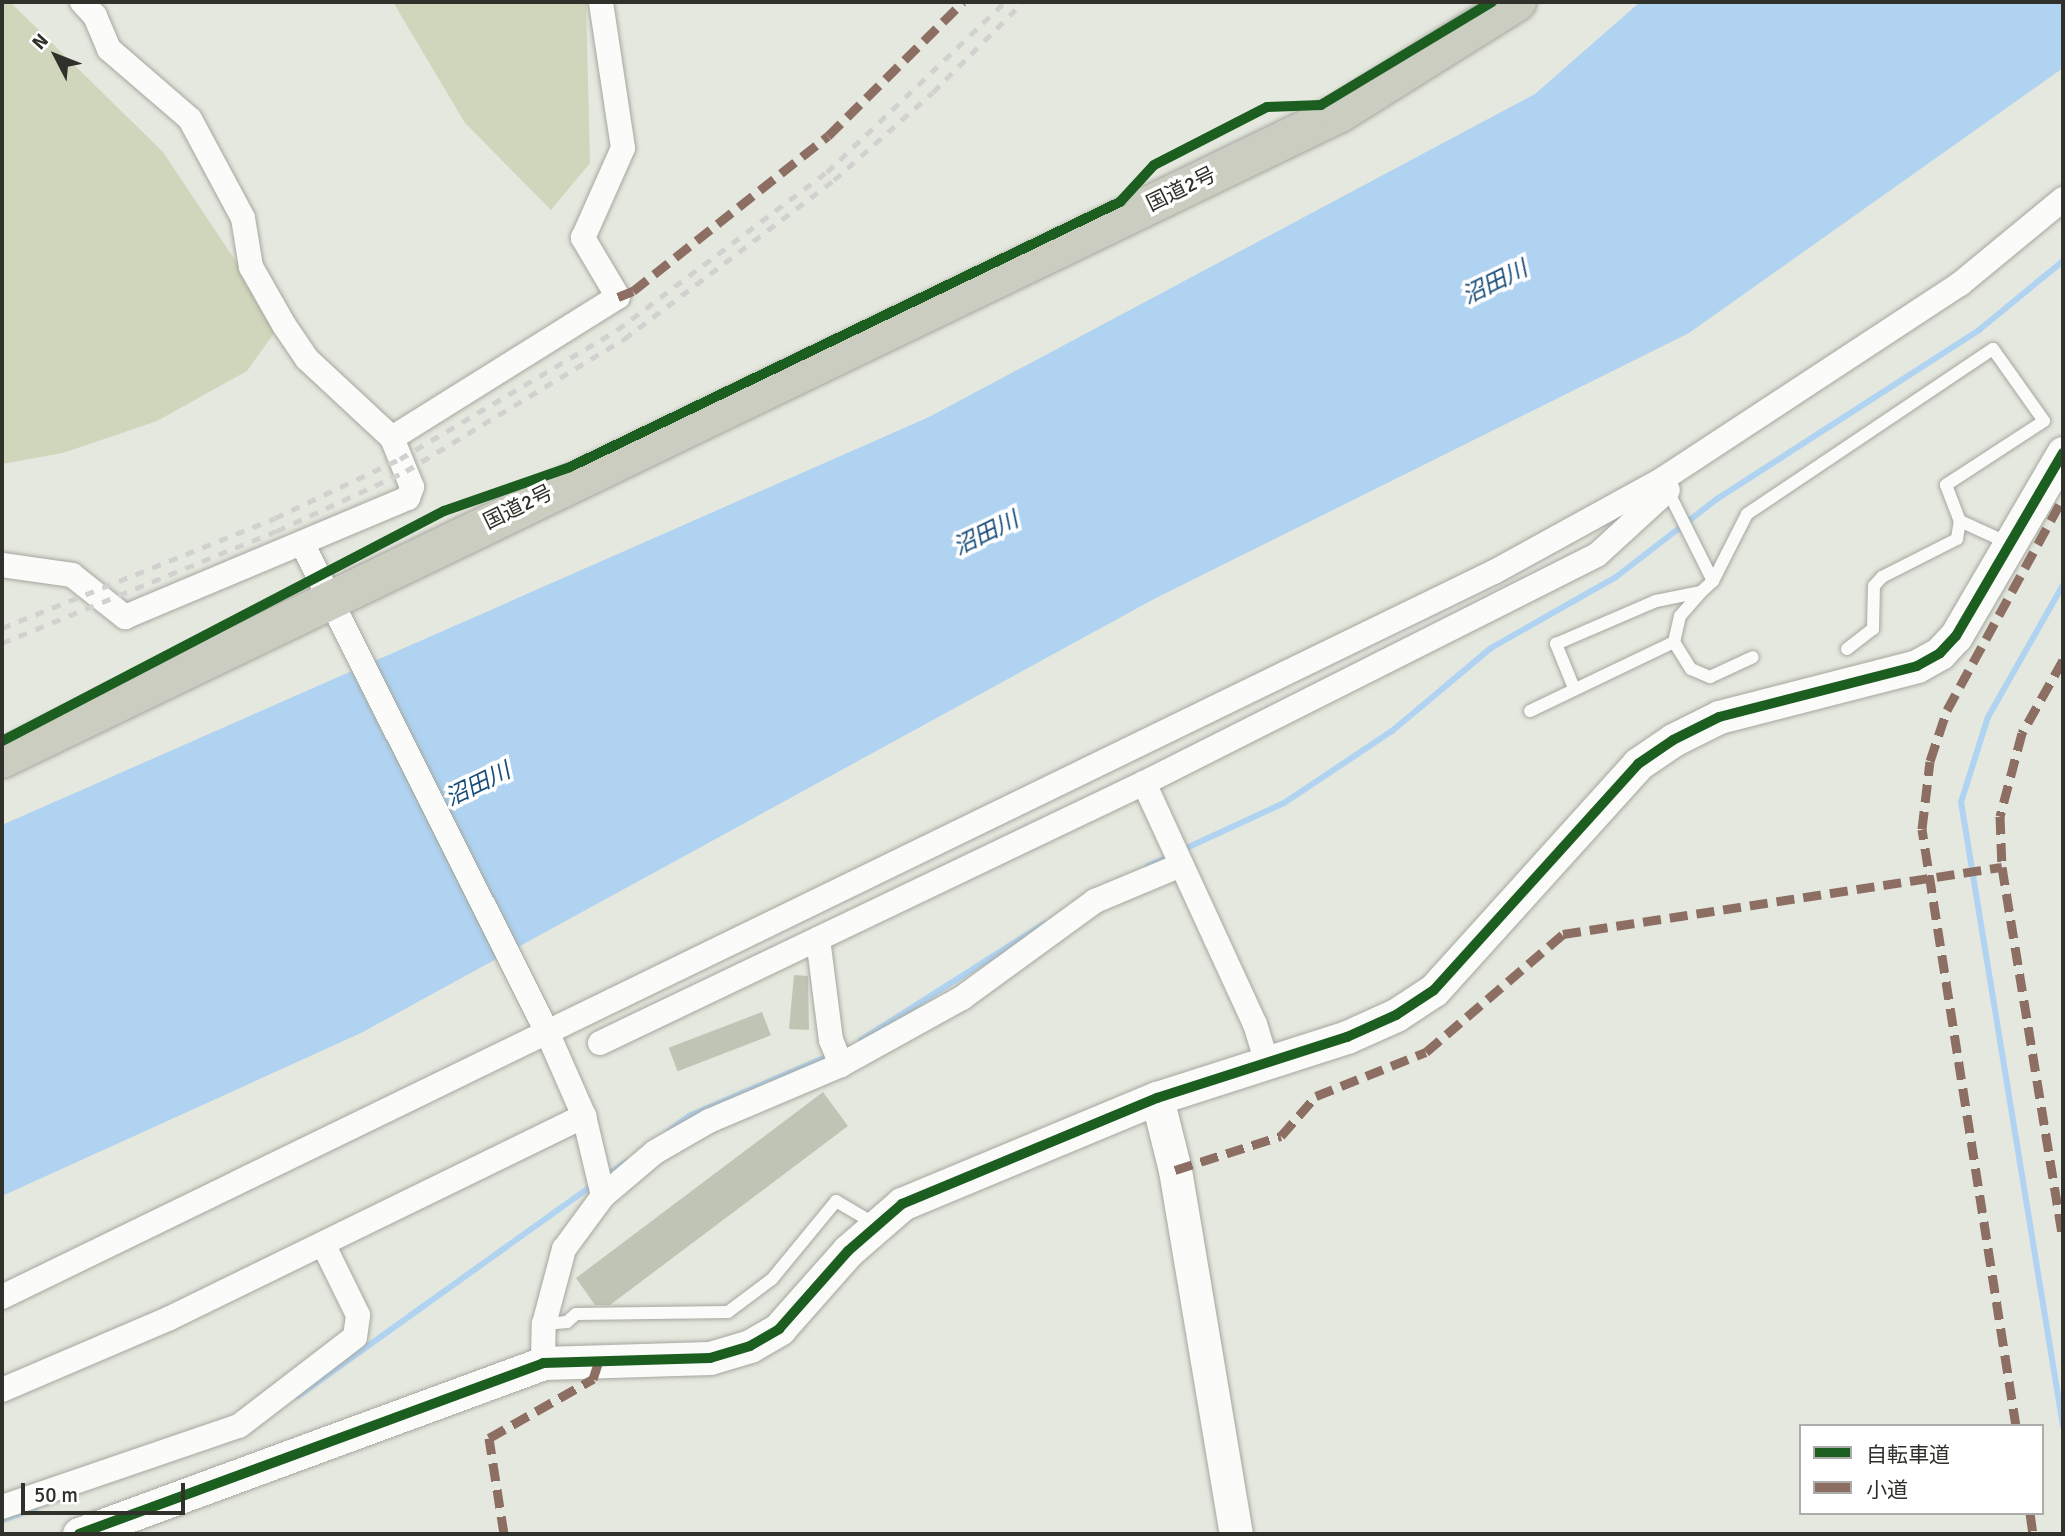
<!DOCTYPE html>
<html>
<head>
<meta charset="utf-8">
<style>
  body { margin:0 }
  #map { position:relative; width:2065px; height:1536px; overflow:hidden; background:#e5e8de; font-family:Signika,"Noto Sans JP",sans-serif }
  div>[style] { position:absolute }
  .green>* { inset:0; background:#d0d6bc }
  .water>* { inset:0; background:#b0d3f2 }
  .stream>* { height:6px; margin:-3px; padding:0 3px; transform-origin:3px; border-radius:3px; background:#b0d3f2 }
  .building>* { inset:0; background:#c0c4b4; transform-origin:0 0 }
  .roads { filter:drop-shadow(0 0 2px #a5a79f) drop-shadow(0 0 2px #a5a79f) }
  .lane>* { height:12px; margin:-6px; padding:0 6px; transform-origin:6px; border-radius:6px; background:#fbfcfa }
  .street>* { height:24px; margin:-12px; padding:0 12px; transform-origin:12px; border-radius:12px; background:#fbfcfa }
  .secondary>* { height:33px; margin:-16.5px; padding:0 16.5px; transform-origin:16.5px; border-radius:16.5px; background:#fbfcfa }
  .highway>* { height:38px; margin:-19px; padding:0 19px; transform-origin:19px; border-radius:19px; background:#cbcdc1 }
  .rail>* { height:5px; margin-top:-2.5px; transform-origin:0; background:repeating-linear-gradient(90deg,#d1d2d0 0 9px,transparent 0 18px) }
  .quiet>* { height:9px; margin-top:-4.5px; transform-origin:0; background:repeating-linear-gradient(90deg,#8d6e63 0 18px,transparent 0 27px) }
  .cycleway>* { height:10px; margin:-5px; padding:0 5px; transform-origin:5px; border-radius:5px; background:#1b5e20 }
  span { translate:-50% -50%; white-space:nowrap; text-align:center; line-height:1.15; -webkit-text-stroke:7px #fff; paint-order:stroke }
  .street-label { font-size:21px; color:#2f312a }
  .water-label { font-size:23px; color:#184c79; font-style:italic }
  .frame { position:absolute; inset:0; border:4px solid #2f312a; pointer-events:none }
  .legend { position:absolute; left:1799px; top:1424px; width:245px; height:91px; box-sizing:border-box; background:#fff; border:2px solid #acadaa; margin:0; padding:9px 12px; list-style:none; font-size:21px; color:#2f312a }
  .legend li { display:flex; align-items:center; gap:14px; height:35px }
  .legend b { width:35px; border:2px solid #acadaa }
  .north { position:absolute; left:21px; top:21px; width:70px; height:70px; -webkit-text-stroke:5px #fff; paint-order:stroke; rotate:312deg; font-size:19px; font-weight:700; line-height:28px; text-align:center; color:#2f312a }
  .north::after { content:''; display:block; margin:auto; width:24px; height:32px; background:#2f312a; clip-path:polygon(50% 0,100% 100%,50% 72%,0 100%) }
  .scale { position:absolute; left:21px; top:1483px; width:164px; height:32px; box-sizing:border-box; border:4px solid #2f312a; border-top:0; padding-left:9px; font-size:21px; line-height:24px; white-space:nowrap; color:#2f312a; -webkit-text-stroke:5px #fff; paint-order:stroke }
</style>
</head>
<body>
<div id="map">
  <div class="green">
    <div style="clip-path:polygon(2px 2px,10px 2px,163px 152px,279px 326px,247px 371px,157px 421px,63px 453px,2px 464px)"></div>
    <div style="clip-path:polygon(393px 2px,586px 2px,590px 163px,551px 210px,465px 123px)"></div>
  </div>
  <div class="water">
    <div style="clip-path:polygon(1640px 2px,2063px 2px,2063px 68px,1689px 333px,1154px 599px,361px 1033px,2px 1196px,2px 825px,929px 417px,1535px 94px)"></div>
  </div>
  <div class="stream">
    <div style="left:2063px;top:585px;width:152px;rotate:119.6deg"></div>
    <div style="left:1988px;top:717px;width:89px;rotate:107.6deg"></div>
    <div style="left:1961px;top:802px;width:632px;rotate:80.72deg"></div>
    <div style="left:1180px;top:851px;width:115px;rotate:-24.8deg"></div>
    <div style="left:1284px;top:803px;width:130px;rotate:-33.7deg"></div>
    <div style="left:1392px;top:731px;width:129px;rotate:-40deg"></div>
    <div style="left:1491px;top:648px;width:144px;rotate:-29.6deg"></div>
    <div style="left:1616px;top:577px;width:128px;rotate:-37.7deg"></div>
    <div style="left:1717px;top:499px;width:312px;rotate:-32.8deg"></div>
    <div style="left:1979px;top:330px;width:109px;rotate:-39.4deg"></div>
    <div style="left:1148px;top:866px;width:24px;rotate:-24deg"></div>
    <div style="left:861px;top:1040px;width:217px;rotate:-32.4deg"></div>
    <div style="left:669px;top:1131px;width:25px;rotate:-37deg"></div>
    <div style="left:689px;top:1116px;width:157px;rotate:-23.3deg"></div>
    <div style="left:606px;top:1176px;width:24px;rotate:-35deg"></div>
    <div style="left:298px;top:1396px;width:364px;rotate:-35.6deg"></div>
    <div style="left:2px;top:1520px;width:36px;rotate:-19deg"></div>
  </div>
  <div class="building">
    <div style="clip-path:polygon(794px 975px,808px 976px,809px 1030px,789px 1029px)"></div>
    <div style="left:762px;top:1012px;width:25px;height:100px;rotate:69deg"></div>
    <div style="clip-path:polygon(823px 1092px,848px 1126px,610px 1305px,595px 1305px,576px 1278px)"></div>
  </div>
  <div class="roads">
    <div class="lane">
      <div style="left:1713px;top:581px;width:75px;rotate:-63.1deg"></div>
      <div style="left:1747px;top:514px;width:296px;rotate:-33.9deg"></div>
      <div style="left:1993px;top:349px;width:88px;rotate:54.7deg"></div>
      <div style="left:2044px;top:421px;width:117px;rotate:146.9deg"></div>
      <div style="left:1946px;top:485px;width:39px;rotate:69deg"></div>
      <div style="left:1960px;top:521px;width:53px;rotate:24.6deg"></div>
      <div style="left:1701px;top:592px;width:32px;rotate:131deg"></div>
      <div style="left:1680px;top:616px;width:27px;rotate:103deg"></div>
      <div style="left:1674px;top:642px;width:32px;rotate:58deg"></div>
      <div style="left:1691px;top:669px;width:21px;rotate:23deg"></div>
      <div style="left:1710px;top:677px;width:47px;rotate:-24.9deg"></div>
      <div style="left:1847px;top:649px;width:33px;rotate:-38deg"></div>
      <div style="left:1873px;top:629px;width:43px;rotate:-88.7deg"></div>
      <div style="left:1874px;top:586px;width:12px;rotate:-48deg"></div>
      <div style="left:1882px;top:577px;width:84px;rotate:-26.9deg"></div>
      <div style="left:1957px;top:539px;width:18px;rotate:-81deg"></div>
      <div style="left:1574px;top:688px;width:48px;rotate:-112.2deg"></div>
      <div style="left:1556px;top:644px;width:109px;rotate:-23.3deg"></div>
      <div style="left:1656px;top:601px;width:46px;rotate:-11.3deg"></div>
      <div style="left:1701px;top:592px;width:16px;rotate:-43deg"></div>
      <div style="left:1713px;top:581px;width:103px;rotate:-116.6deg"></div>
      <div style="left:1530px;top:711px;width:160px;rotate:-25.6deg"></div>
      <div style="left:544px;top:1324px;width:23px;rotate:-5deg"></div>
      <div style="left:567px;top:1322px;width:12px;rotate:-42deg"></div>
      <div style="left:576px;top:1314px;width:152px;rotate:-0.8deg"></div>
      <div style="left:728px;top:1312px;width:55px;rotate:-36.9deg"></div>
      <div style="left:772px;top:1279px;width:101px;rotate:-50.6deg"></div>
      <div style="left:836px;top:1201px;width:45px;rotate:30.5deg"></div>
    </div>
    <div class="street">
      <div style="left:392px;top:438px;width:266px;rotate:-32deg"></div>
      <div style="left:618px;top:297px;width:69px;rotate:-120.7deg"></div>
      <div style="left:583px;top:238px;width:98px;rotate:-66deg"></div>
      <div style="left:623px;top:148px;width:148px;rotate:-98.6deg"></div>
      <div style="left:303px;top:545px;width:547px;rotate:63.39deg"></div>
      <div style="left:548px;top:1034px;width:90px;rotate:66.3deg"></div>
      <div style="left:584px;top:1116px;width:82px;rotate:76.6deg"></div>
      <div style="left:2px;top:565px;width:71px;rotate:8.1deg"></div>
      <div style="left:72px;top:575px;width:68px;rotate:38.4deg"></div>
      <div style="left:125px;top:617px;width:307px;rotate:-22.8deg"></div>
      <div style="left:408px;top:498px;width:12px;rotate:-70deg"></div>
      <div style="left:412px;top:487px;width:53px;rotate:-112.2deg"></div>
      <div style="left:392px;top:438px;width:116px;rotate:-137.1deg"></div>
      <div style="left:307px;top:359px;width:41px;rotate:-124.1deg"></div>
      <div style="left:284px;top:325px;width:67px;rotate:-119.6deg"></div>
      <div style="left:251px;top:267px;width:50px;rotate:-99.3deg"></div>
      <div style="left:243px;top:218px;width:112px;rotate:-118.2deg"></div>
      <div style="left:190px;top:119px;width:107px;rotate:-139.2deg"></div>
      <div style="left:109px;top:49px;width:36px;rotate:-113deg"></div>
      <div style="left:95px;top:16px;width:19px;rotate:-133deg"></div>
      <div style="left:1144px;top:783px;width:265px;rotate:65.3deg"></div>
      <div style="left:1255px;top:1024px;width:41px;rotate:72.9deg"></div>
      <div style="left:818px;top:939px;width:102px;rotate:82.7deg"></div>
      <div style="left:831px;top:1040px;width:27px;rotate:68deg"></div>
      <div style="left:600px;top:1043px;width:603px;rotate:-25.55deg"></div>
      <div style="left:1144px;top:783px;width:507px;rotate:-26.72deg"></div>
      <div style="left:1597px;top:555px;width:96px;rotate:-42.5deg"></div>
      <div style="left:2px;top:1297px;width:1659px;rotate:-25.92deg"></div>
      <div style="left:1494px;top:572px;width:193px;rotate:-28.8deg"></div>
      <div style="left:1663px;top:479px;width:355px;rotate:-33.3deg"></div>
      <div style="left:1960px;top:284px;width:134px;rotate:-39.5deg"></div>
      <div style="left:543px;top:1363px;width:39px;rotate:-89deg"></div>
      <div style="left:544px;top:1324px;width:78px;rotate:-75.1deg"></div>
      <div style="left:564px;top:1249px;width:66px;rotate:-53.7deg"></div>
      <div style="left:603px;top:1196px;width:68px;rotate:-40.2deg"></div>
      <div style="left:655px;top:1152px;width:62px;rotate:-29.9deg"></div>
      <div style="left:709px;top:1121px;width:143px;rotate:-23deg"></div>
      <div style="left:841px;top:1065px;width:138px;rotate:-29deg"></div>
      <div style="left:962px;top:998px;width:165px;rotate:-36.1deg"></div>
      <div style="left:1095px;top:901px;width:93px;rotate:-22.7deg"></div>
      <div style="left:2px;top:1390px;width:183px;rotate:-23.2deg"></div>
      <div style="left:170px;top:1318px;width:461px;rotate:-26deg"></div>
      <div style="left:2px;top:1507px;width:250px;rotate:-18.9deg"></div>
      <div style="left:239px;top:1426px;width:146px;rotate:-37.5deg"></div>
      <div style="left:355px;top:1337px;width:22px;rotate:-82deg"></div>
      <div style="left:358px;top:1315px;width:79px;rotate:-116.2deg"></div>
    </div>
    <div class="secondary">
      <div style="left:1157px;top:1098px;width:74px;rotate:76deg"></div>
      <div style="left:1175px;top:1170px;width:369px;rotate:80.5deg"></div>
      <div style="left:79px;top:1534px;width:495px;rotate:-20.2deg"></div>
      <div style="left:543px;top:1363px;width:167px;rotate:-1.7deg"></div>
      <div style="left:710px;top:1358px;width:42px;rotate:-16.7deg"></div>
      <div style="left:750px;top:1346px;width:34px;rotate:-30deg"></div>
      <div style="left:779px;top:1329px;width:104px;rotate:-48.5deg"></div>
      <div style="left:848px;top:1251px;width:72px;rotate:-41deg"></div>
      <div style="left:902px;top:1204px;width:276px;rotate:-22.6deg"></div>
      <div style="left:1157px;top:1098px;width:200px;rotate:-17.8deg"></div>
      <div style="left:1347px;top:1037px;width:54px;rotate:-24.2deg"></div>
      <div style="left:1396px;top:1015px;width:45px;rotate:-33.3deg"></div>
      <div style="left:1434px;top:990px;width:304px;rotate:-47.9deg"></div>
      <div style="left:1638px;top:764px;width:42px;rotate:-34.4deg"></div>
      <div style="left:1673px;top:740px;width:51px;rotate:-26.6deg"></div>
      <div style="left:1719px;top:717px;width:204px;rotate:-14.4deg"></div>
      <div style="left:1917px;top:666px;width:26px;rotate:-29deg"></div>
      <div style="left:1940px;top:653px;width:23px;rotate:-47deg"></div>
      <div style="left:1956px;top:636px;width:212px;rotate:-59.7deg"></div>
    </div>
    <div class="highway">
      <div style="left:2px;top:759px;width:1486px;rotate:-25.77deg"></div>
      <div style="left:1340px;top:113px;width:209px;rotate:-32.1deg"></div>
    </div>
  </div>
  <div class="rail">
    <div style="left:2px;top:628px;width:294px;rotate:-21.9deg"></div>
    <div style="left:275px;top:518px;width:138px;rotate:-25.3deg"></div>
    <div style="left:400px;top:459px;width:252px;rotate:-30.7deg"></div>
    <div style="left:617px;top:330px;width:263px;rotate:-37deg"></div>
    <div style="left:827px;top:172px;width:246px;rotate:-43.7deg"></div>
    <div style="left:2px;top:643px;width:297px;rotate:-22.2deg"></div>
    <div style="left:277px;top:531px;width:142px;rotate:-24.9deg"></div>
    <div style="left:406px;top:471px;width:255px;rotate:-31.2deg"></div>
    <div style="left:624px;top:339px;width:263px;rotate:-37.1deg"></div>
    <div style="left:834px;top:180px;width:132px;rotate:-41.6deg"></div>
    <div style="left:933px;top:92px;width:127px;rotate:-45deg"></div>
  </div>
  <div class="quiet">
    <div style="left:618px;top:297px;width:16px;rotate:-22deg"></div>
    <div style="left:633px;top:291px;width:249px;rotate:-38.5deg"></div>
    <div style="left:828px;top:136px;width:190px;rotate:-44.8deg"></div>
    <div style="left:2063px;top:660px;width:84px;rotate:119.3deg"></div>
    <div style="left:2022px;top:733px;width:86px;rotate:104.8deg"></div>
    <div style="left:2000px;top:816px;width:51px;rotate:87.8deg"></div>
    <div style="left:2002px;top:867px;width:377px;rotate:80.7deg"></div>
    <div style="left:1175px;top:1170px;width:111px;rotate:-17.8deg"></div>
    <div style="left:1281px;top:1136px;width:53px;rotate:-48.8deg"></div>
    <div style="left:1316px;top:1096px;width:118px;rotate:-21.8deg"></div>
    <div style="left:1426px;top:1052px;width:181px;rotate:-40.7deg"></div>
    <div style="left:1563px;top:934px;width:444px;rotate:-8.7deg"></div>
    <div style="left:2016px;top:1426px;width:604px;rotate:-98.95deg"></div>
    <div style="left:1922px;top:829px;width:68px;rotate:-83.3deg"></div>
    <div style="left:1930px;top:761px;width:54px;rotate:-71.6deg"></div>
    <div style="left:1947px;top:710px;width:242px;rotate:-61.3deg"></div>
    <div style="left:2030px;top:1513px;width:21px;rotate:82deg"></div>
    <div style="left:504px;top:1534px;width:97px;rotate:-98.9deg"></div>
    <div style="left:489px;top:1438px;width:120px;rotate:-29.6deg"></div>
    <div style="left:593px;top:1379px;width:22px;rotate:-72deg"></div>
  </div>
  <div class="cycleway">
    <div style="left:2px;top:741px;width:498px;rotate:-27.5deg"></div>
    <div style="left:444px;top:511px;width:133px;rotate:-19.2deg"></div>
    <div style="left:570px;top:467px;width:611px;rotate:-25.73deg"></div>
    <div style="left:1120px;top:202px;width:50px;rotate:-47.4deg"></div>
    <div style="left:1154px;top:165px;width:127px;rotate:-27.2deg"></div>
    <div style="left:1267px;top:107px;width:54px;rotate:-2.1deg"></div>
    <div style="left:1321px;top:105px;width:200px;rotate:-31.1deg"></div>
    <div style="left:79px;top:1534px;width:495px;rotate:-20.2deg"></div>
    <div style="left:543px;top:1363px;width:167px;rotate:-1.7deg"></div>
    <div style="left:710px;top:1358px;width:42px;rotate:-16.7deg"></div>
    <div style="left:750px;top:1346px;width:34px;rotate:-30deg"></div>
    <div style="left:779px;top:1329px;width:104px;rotate:-48.5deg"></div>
    <div style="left:848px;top:1251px;width:72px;rotate:-41deg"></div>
    <div style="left:902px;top:1204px;width:276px;rotate:-22.6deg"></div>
    <div style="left:1157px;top:1098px;width:200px;rotate:-17.8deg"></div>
    <div style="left:1347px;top:1037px;width:54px;rotate:-24.2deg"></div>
    <div style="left:1396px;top:1015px;width:45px;rotate:-33.3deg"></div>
    <div style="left:1434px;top:990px;width:304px;rotate:-47.9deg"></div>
    <div style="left:1638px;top:764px;width:42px;rotate:-34.4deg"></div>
    <div style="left:1673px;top:740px;width:51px;rotate:-26.6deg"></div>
    <div style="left:1719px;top:717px;width:204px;rotate:-14.4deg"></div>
    <div style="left:1917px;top:666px;width:26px;rotate:-29deg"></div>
    <div style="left:1940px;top:653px;width:23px;rotate:-47deg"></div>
    <div style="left:1956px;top:636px;width:212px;rotate:-59.7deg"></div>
  </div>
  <div class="street-label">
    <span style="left:1181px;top:189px;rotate:-26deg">国道2号</span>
    <span style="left:518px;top:507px;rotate:-26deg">国道2号</span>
  </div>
  <div class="water-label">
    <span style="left:1495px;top:283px;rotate:-26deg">沼田川</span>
    <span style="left:986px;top:534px;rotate:-26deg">沼田川</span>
    <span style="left:478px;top:785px;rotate:-26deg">沼田川</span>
  </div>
  <div class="frame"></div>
  <ul class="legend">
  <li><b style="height:9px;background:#1b5e20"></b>自転車道</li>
  <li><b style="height:9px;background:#8d6e63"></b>小道</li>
  </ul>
  <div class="north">N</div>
  <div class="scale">50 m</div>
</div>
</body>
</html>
